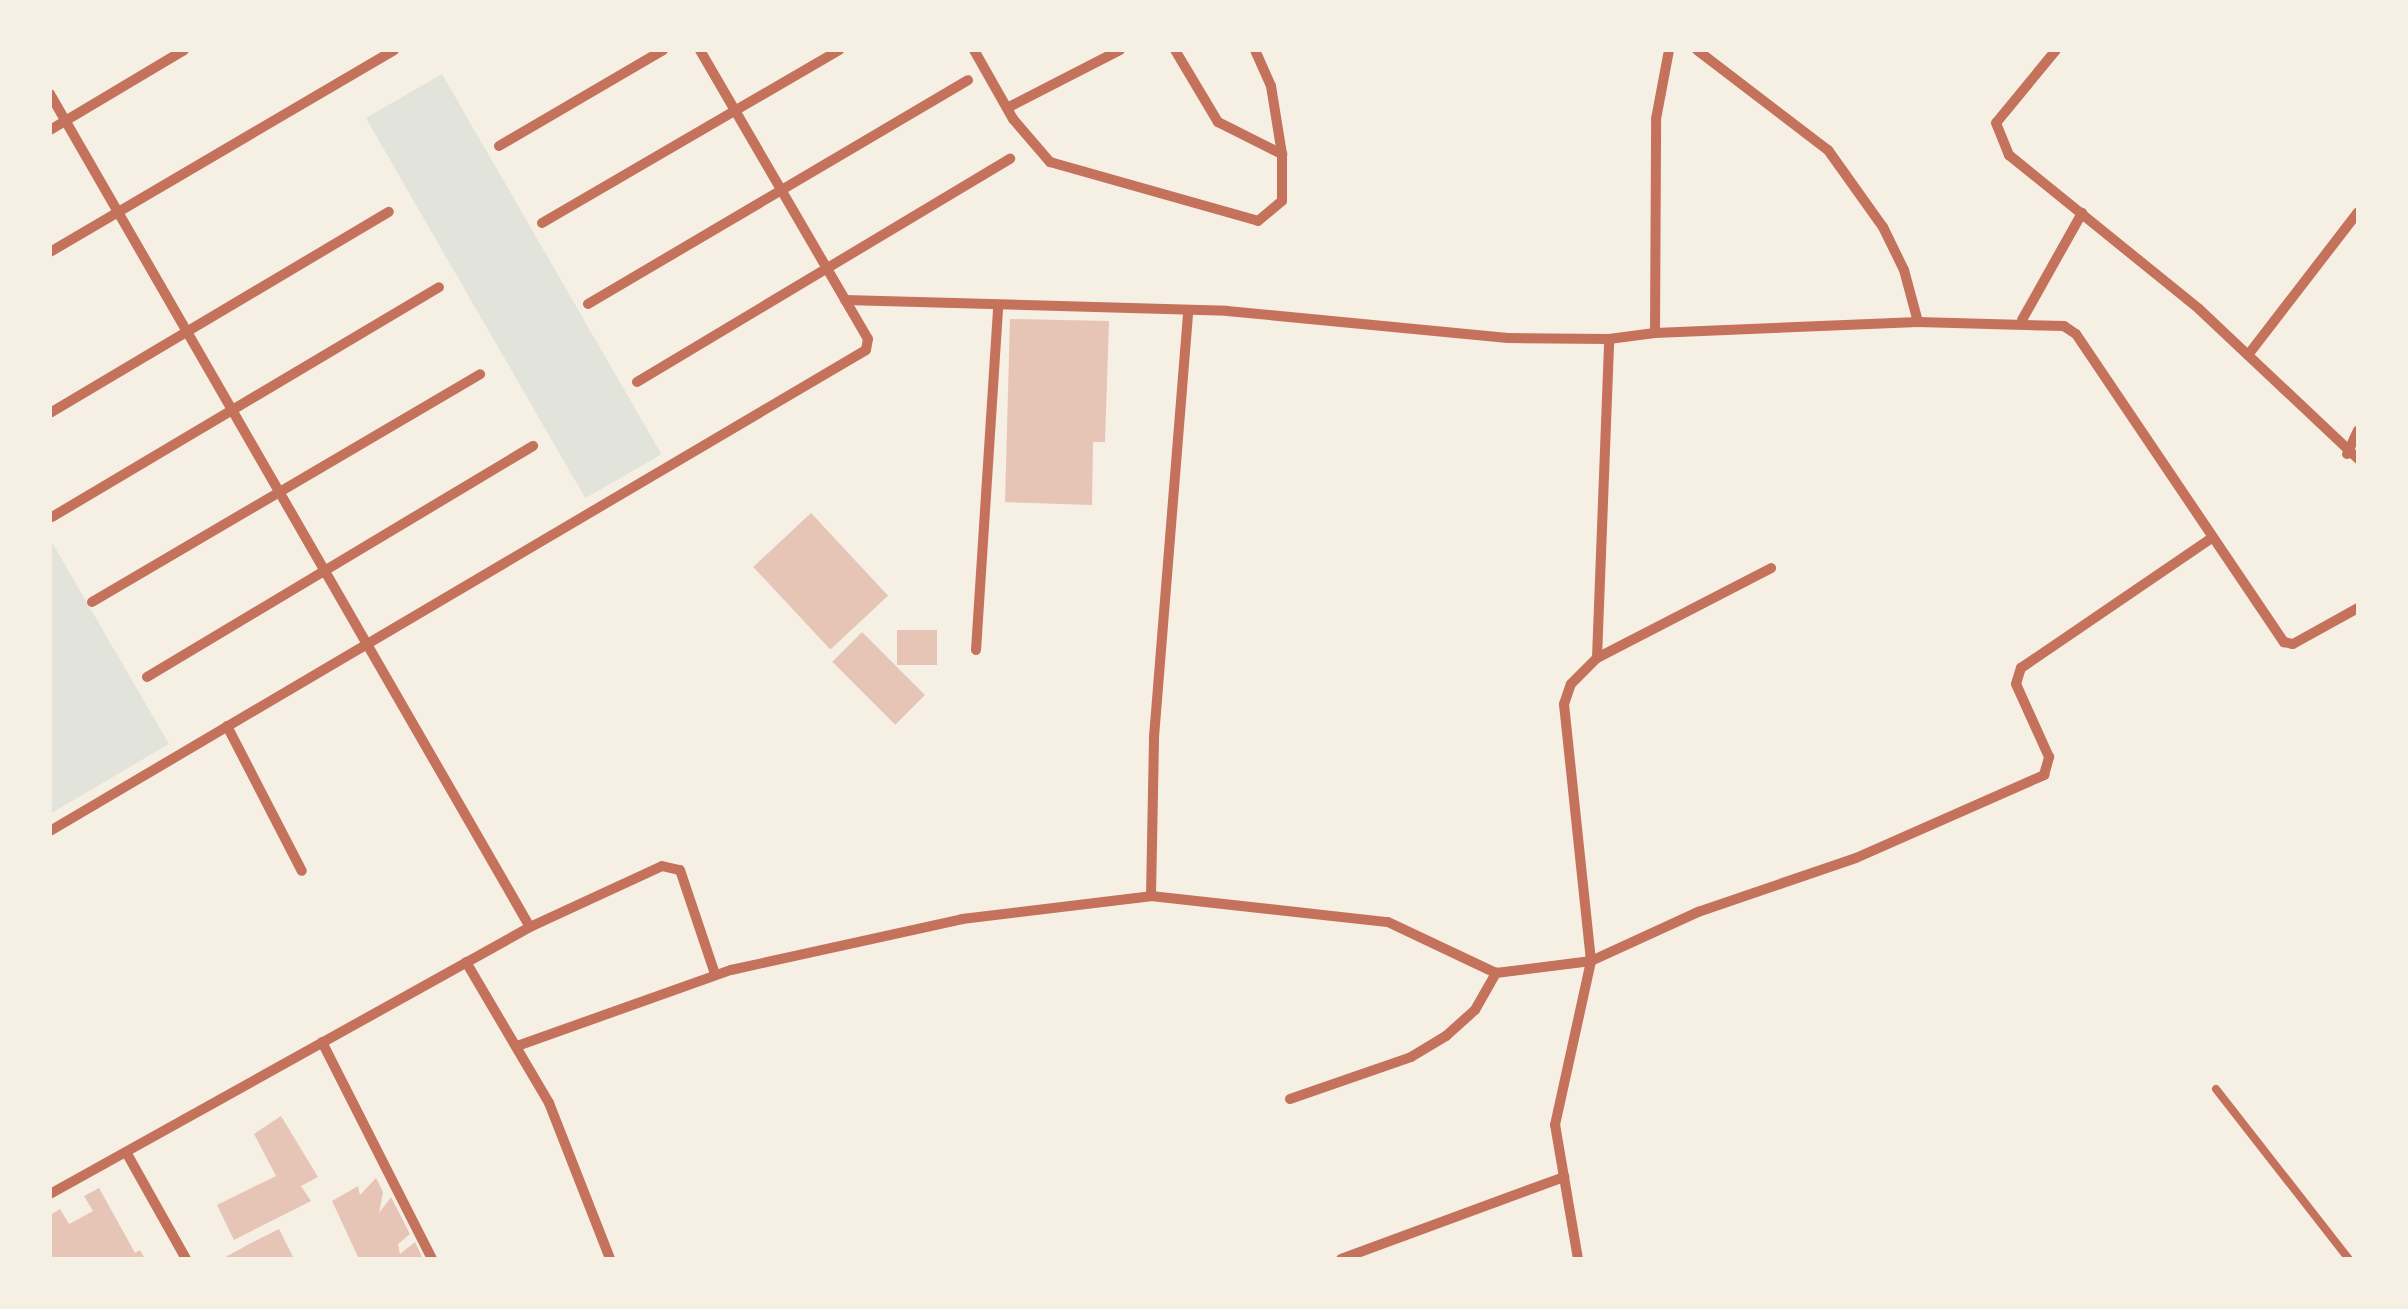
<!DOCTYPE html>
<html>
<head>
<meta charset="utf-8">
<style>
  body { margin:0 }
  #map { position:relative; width:2408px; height:1309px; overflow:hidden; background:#f6efe4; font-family:"PT Sans Narrow",sans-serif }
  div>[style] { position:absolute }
  .green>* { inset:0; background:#e2e4dc; transform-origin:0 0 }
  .building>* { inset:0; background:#e6c5b7; transform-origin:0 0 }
  .service>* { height:8px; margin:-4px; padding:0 4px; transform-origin:4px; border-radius:4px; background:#c5725c }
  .minor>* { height:10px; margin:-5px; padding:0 5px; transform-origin:5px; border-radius:5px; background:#c5725c }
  span { translate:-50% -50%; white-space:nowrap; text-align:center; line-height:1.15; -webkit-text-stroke:8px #f6efe4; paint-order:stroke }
  .frame { position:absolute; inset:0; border:52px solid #f6efe4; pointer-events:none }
</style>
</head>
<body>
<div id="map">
  <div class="green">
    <div style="left:442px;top:74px;width:439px;height:88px;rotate:60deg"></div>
    <div style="clip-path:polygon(50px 539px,169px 744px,50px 814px)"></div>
  </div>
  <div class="building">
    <div style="clip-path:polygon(1010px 319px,1109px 321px,1105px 442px,1093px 442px,1092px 505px,1005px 502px)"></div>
    <div style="left:811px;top:513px;width:113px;height:79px;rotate:47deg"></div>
    <div style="left:897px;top:630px;width:40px;height:35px"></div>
    <div style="left:862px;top:632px;width:89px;height:42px;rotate:45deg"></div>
    <div style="clip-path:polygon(281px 1116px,318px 1177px,301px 1186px,311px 1201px,234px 1240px,217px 1205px,276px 1176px,254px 1134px)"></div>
    <div style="clip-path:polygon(376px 1178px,383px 1192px,379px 1213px,391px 1197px,410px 1234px,398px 1244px,400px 1254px,415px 1242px,423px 1259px,359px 1259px,332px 1201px,358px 1186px,360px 1195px)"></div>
    <div style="clip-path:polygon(99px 1188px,135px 1253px,140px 1250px,145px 1259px,50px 1259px,50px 1215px,60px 1209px,69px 1224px,93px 1211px,84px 1196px)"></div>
    <div style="clip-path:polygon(279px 1229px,294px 1259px,222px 1259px,251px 1243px)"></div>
  </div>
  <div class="service">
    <div style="left:2216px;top:1089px;width:216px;rotate:52deg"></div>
  </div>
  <div class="minor">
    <div style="left:974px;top:50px;width:79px;rotate:60.5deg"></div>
    <div style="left:1013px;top:119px;width:57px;rotate:49.3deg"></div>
    <div style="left:1050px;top:162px;width:216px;rotate:15.8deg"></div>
    <div style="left:1258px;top:221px;width:31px;rotate:-40deg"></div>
    <div style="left:1282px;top:201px;width:47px;rotate:-90deg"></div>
    <div style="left:1282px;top:154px;width:69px;rotate:-99.2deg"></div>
    <div style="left:1271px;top:86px;width:39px;rotate:-114deg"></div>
    <div style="left:1175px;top:50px;width:84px;rotate:59.2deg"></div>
    <div style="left:1218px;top:122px;width:72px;rotate:26.6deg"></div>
    <div style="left:1697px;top:50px;width:165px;rotate:37.4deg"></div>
    <div style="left:1828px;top:150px;width:95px;rotate:54.5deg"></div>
    <div style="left:1883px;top:227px;width:48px;rotate:64deg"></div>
    <div style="left:1904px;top:270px;width:54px;rotate:74.9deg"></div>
    <div style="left:2056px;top:50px;width:94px;rotate:129.4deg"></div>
    <div style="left:1996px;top:123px;width:35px;rotate:68deg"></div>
    <div style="left:2009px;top:155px;width:245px;rotate:39deg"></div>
    <div style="left:2199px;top:309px;width:219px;rotate:43.3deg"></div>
    <div style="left:50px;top:94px;width:961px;rotate:60.05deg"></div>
    <div style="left:1007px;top:108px;width:127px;rotate:-27.2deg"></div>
    <div style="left:50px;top:130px;width:156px;rotate:-30.8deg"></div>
    <div style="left:499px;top:146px;width:190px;rotate:-30.3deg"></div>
    <div style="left:542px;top:223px;width:344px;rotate:-30.2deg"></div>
    <div style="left:50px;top:252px;width:399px;rotate:-30.4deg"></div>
    <div style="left:845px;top:300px;width:382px;rotate:1.6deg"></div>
    <div style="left:1227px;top:311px;width:282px;rotate:5.5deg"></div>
    <div style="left:1508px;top:338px;width:101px;rotate:0.6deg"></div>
    <div style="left:588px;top:304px;width:441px;rotate:-30.5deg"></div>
    <div style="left:2022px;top:320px;width:123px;rotate:-60.7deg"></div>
    <div style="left:1655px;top:333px;width:263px;rotate:-2.4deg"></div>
    <div style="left:1918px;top:322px;width:146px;rotate:1.6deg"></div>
    <div style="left:2064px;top:326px;width:14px;rotate:34deg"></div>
    <div style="left:2076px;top:334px;width:372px;rotate:56deg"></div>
    <div style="left:2284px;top:642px;width:9px;rotate:13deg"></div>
    <div style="left:2293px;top:644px;width:74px;rotate:-29deg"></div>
    <div style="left:2248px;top:355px;width:180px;rotate:-52.4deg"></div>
    <div style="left:637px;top:382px;width:435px;rotate:-30.9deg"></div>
    <div style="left:50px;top:413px;width:394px;rotate:-30.7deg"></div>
    <div style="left:2347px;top:454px;width:26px;rotate:-65deg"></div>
    <div style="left:52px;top:517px;width:450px;rotate:-30.7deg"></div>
    <div style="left:92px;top:602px;width:450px;rotate:-30.4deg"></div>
    <div style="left:976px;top:650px;width:345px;rotate:-86.3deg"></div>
    <div style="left:1597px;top:658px;width:196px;rotate:-27.3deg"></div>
    <div style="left:147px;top:677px;width:450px;rotate:-30.9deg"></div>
    <div style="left:227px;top:726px;width:163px;rotate:62.7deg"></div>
    <div style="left:50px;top:831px;width:947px;rotate:-30.52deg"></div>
    <div style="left:866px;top:350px;width:11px;rotate:-80deg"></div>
    <div style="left:868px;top:339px;width:334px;rotate:-120.2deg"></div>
    <div style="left:1151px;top:896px;width:238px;rotate:6.3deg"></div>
    <div style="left:1388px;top:922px;width:119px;rotate:25.3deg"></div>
    <div style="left:1496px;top:973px;width:96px;rotate:-7.2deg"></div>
    <div style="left:1591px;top:961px;width:118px;rotate:-24.6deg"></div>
    <div style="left:1698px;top:912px;width:167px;rotate:-18.9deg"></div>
    <div style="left:1856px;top:858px;width:206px;rotate:-23.8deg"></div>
    <div style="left:2044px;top:775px;width:19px;rotate:-74deg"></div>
    <div style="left:2049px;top:757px;width:80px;rotate:-114.3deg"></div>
    <div style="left:2016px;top:684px;width:17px;rotate:-73deg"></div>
    <div style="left:2021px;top:668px;width:232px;rotate:-34.3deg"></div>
    <div style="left:466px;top:962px;width:164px;rotate:59.5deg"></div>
    <div style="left:549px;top:1103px;width:168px;rotate:68.6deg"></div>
    <div style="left:322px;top:1042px;width:243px;rotate:63.1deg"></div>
    <div style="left:520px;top:1045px;width:224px;rotate:-19.6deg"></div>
    <div style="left:731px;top:970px;width:237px;rotate:-12.4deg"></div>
    <div style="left:962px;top:919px;width:190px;rotate:-6.9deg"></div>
    <div style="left:1151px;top:896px;width:159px;rotate:-88.9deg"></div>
    <div style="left:1154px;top:737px;width:428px;rotate:-85.4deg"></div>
    <div style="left:1290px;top:1099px;width:128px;rotate:-19.1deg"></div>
    <div style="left:1411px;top:1057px;width:41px;rotate:-31deg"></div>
    <div style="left:1446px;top:1036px;width:39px;rotate:-42deg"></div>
    <div style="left:1475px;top:1010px;width:43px;rotate:-60.4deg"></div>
    <div style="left:126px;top:1152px;width:123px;rotate:60.7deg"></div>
    <div style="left:50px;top:1194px;width:549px;rotate:-29.08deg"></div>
    <div style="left:530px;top:927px;width:145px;rotate:-24.8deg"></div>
    <div style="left:662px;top:866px;width:18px;rotate:13deg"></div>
    <div style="left:680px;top:870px;width:110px;rotate:71.4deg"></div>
    <div style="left:1341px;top:1259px;width:238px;rotate:-20.2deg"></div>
    <div style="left:1578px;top:1259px;width:136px;rotate:-99.7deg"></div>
    <div style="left:1555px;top:1125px;width:168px;rotate:-77.6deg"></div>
    <div style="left:1591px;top:961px;width:258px;rotate:-96deg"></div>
    <div style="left:1564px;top:704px;width:21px;rotate:-71deg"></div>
    <div style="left:1571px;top:684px;width:37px;rotate:-45deg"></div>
    <div style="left:1597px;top:658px;width:319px;rotate:-87.8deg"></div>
    <div style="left:1609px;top:339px;width:46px;rotate:-7.4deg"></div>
    <div style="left:1655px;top:333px;width:214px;rotate:-89.7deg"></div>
    <div style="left:1656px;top:119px;width:70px;rotate:-79.3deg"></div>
  </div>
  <div class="frame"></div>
</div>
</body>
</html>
